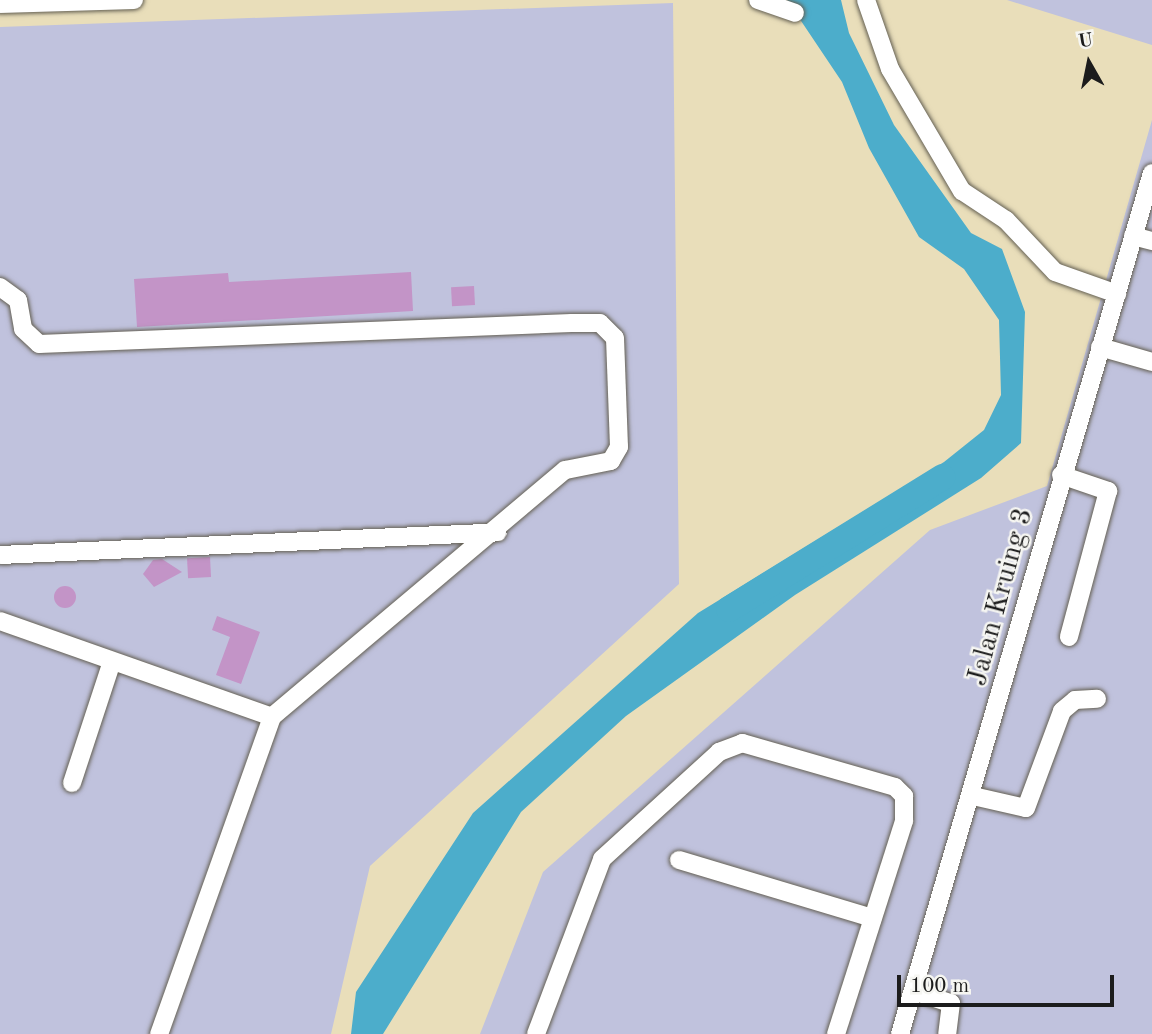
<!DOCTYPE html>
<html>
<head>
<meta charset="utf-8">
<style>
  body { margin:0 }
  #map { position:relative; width:1152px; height:1034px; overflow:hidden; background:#e9deba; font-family:"Old Standard TT",serif }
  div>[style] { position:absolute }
  .industrial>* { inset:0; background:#c0c2dd }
  .water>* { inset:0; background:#4cadcb }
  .river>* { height:26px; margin:-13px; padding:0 13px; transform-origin:13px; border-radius:13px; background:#4cadcb }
  .building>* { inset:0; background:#c394c7; transform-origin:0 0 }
  .round { border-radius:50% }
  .roads { filter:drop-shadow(0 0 2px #646053) drop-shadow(0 0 2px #646053) }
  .minor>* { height:18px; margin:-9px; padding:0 9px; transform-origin:9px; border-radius:9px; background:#fff }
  span { translate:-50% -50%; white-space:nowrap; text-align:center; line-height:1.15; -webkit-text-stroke:5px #f6f6f2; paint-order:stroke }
  .street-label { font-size:28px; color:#1c1c1c }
  .north { position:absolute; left:1054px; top:28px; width:70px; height:70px; -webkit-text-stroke:5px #f6f6f2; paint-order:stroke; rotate:351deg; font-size:19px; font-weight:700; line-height:28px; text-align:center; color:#1c1c1c }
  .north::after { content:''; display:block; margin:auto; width:24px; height:32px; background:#1c1c1c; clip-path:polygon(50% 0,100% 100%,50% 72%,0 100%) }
  .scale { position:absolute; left:897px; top:975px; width:217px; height:32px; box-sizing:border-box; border:4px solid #1c1c1c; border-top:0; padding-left:9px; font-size:21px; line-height:24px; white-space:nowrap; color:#1c1c1c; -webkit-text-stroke:5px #f6f6f2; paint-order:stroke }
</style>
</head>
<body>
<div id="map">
  <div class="industrial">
    <div style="clip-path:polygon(1007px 0,1152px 0,1152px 45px)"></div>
    <div style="clip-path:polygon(673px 3px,679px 584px,370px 866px,331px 1034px,0 1034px,0 27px)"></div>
    <div style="clip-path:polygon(1152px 120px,1152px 1034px,480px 1034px,543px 872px,930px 530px,1047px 486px)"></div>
  </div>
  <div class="water">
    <div style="clip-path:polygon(787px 0,841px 0,849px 33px,894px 125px,971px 233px,1002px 249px,1025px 312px,1021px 443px,981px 478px,795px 595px,626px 716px,521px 812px,383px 1034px,351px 1034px,356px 992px,473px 813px,698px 613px,944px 462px,984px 430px,1001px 395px,999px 320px,964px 269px,919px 237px,869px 148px,842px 82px)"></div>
  </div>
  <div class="river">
    <div style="left:729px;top:609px;width:251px;rotate:-31.7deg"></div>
  </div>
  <div class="building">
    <div style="clip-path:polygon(411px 272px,413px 311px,137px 327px,134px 279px,228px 273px,229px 282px)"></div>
    <div style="left:474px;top:286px;width:19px;height:23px;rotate:87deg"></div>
    <div style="left:210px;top:557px;width:20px;height:23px;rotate:87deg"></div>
    <div style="clip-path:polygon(162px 559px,182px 572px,154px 587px,143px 574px,153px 560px)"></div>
    <div class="round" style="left:54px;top:586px;width:22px;height:22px"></div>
    <div style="clip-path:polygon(217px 616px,260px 632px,241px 684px,216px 675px,230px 637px,212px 630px)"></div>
  </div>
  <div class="roads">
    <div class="minor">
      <div style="left:758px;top:0;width:39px;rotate:19deg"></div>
      <div style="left:866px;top:0;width:73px;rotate:70.8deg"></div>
      <div style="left:890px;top:69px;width:142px;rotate:59.5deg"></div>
      <div style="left:962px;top:191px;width:53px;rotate:33.4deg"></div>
      <div style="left:1006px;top:220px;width:71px;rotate:46.7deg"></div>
      <div style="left:1055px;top:272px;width:66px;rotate:19.5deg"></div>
      <div style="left:0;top:4px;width:134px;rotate:-1.7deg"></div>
      <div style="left:1133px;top:236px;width:20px;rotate:15deg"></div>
      <div style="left:0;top:287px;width:22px;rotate:36deg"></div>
      <div style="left:18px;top:300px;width:29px;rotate:80deg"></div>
      <div style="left:23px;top:329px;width:22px;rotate:43deg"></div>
      <div style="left:39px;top:344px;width:533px;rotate:-2.26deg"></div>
      <div style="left:572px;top:323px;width:28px"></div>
      <div style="left:600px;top:323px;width:21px;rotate:45deg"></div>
      <div style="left:615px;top:338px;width:109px;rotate:87.9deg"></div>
      <div style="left:619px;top:447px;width:16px;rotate:120deg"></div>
      <div style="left:611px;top:461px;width:47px;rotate:168.9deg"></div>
      <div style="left:565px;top:470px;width:383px;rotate:139.9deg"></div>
      <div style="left:272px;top:717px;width:337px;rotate:109.6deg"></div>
      <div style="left:1100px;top:347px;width:54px;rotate:16.1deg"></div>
      <div style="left:1061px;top:475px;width:50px;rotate:18.8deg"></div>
      <div style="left:1108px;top:491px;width:151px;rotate:105deg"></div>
      <div style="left:0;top:555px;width:498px;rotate:-2.6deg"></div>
      <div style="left:0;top:621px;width:288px;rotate:19.4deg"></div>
      <div style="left:72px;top:783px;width:128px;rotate:-71.8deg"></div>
      <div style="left:973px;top:796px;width:54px;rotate:12.8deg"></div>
      <div style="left:1026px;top:808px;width:103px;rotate:-69.6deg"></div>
      <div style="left:1062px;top:711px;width:17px;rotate:-40deg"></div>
      <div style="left:1075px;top:700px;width:22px;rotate:-3deg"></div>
      <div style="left:679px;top:860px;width:202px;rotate:16.7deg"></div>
      <div style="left:913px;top:991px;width:40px;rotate:18deg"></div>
      <div style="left:951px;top:1003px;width:31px;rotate:97deg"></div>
      <div style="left:536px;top:1034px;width:187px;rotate:-69.3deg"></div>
      <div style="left:602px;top:859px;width:159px;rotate:-42.4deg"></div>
      <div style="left:719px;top:752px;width:25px;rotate:-21deg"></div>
      <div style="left:742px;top:743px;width:159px;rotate:16deg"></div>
      <div style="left:895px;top:787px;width:13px;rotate:45deg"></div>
      <div style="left:904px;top:796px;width:25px;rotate:90deg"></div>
      <div style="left:904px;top:821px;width:224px;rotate:107.7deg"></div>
      <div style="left:900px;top:1034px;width:897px;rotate:-73.69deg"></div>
    </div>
  </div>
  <div class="street-label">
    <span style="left:1001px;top:597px;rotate:-75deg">Jalan Kruing 3</span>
  </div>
  <div class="north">U</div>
  <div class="scale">100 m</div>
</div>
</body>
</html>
